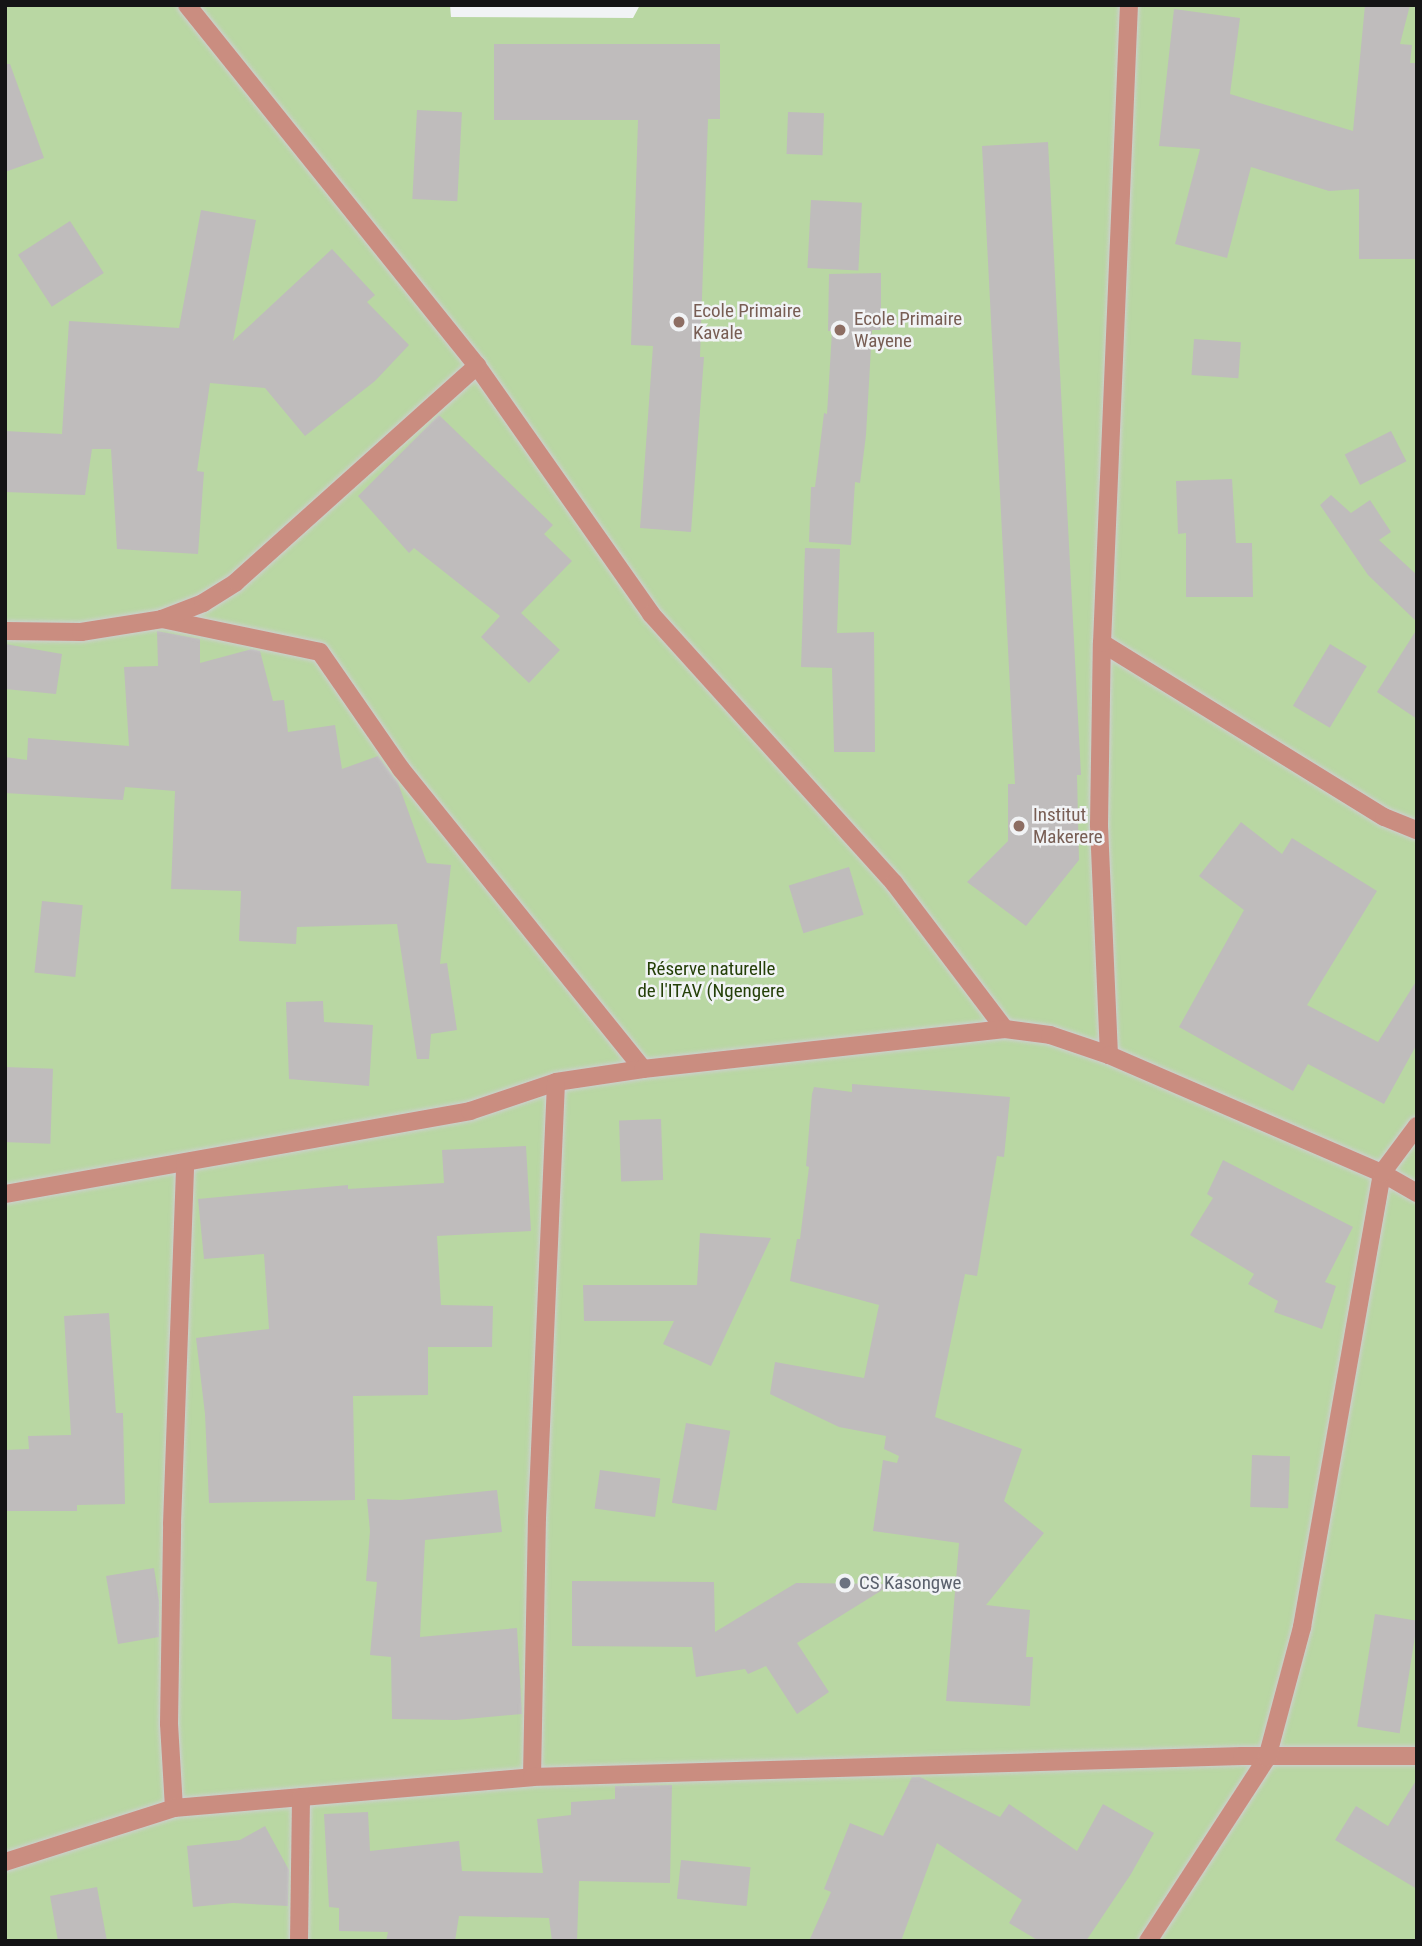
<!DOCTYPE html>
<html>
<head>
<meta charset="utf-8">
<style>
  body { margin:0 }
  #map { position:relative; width:1422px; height:1946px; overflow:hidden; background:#f1f3f5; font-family:"Roboto Condensed",sans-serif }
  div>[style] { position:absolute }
  .green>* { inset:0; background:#b9d7a3 }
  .building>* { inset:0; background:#bfbcbc; transform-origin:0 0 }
  .roads { filter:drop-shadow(0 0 2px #cecfd1) drop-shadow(0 0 2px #cecfd1) }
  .minor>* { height:18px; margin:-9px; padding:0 9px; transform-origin:9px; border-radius:9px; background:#ca8d80 }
  .dots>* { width:19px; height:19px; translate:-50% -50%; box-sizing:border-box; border:4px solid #f1f3f5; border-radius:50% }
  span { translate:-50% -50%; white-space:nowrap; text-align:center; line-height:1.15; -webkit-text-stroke:5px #f1f3f5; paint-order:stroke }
  .education-label { font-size:19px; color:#785e54 }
  .left { translate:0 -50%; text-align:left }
  .park-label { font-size:19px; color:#243f07 }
  .worship-label { font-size:19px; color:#5b616d }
  .frame { position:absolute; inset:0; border:7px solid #141415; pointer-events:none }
</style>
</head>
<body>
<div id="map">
  <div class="green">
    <div style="clip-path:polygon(5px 5px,450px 5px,451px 17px,633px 18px,640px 5px,1417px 5px,1417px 1941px,5px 1941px)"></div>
  </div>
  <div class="building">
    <div style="clip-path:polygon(1365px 5px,1410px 5px,1400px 44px,1412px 45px,1410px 63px,1417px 63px,1417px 259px,1359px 259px,1359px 189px,1329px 191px,1251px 167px,1227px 258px,1175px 244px,1200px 149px,1159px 146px,1174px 9px,1240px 18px,1230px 94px,1353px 131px)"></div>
    <div style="clip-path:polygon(494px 44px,720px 44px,720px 119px,708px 119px,700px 357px,704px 357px,691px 532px,640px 528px,653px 346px,631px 345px,638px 120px,494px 120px)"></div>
    <div style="clip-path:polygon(5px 64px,10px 64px,44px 158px,5px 172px)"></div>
    <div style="left:417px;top:110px;width:45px;height:89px;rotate:3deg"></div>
    <div style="left:788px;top:112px;width:36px;height:42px;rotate:2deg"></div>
    <div style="clip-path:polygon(1048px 142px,1081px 775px,1077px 775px,1079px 860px,1026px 926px,967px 882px,1008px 841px,1008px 784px,1015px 784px,982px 146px)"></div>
    <div style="left:811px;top:200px;width:51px;height:68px;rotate:3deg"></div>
    <div style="clip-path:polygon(201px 210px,256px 220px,233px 341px,332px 249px,375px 295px,367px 302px,409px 345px,375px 381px,305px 436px,265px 388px,210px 383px,197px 471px,204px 472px,198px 554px,117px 549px,111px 449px,92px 449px,85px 495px,5px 492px,5px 431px,62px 434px,69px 321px,179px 328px)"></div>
    <div style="left:70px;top:221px;width:62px;height:62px;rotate:57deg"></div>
    <div style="clip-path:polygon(881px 273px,881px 330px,872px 330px,866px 435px,860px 483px,855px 482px,851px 545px,809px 542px,811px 487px,815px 487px,824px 413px,827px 414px,832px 331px,828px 331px,829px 274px)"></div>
    <div style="left:1194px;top:339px;width:47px;height:36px;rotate:4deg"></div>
    <div style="clip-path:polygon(439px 415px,553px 525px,544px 534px,572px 561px,521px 613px,560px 650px,529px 683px,481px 637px,500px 616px,414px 548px,409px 553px,358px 496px)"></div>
    <div style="left:1391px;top:431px;width:34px;height:52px;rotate:63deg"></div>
    <div style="clip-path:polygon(1232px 479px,1236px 543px,1252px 543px,1253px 597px,1186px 597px,1186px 533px,1178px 534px,1176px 481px)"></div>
    <div style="clip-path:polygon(1331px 495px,1351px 513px,1370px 500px,1391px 532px,1379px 540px,1417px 575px,1417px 622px,1368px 575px,1320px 505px)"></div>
    <div style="clip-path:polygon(805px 548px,840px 549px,837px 633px,874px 632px,875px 752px,834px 752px,832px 668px,801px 667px)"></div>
    <div style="clip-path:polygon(1417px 629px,1417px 719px,1377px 692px)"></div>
    <div style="clip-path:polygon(157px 631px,200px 639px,200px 663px,252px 649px,260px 651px,273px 701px,284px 700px,288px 732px,335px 725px,342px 769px,378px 756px,398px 783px,427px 863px,451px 865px,440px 964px,447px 963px,457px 1030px,431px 1034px,429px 1059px,417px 1059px,397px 924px,297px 927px,296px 944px,239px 941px,241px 891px,171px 889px,175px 791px,125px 787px,123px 800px,5px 793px,5px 757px,27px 760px,28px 738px,129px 746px,124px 667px,158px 666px)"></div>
    <div style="clip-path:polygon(5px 644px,62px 654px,56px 694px,5px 689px)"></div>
    <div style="left:1330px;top:644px;width:43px;height:72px;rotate:31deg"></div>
    <div style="clip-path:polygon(1241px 822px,1282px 854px,1292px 838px,1377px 891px,1307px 1005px,1378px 1042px,1417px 980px,1417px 1044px,1384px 1104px,1308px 1064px,1293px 1091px,1179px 1027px,1244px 910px,1199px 876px)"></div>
    <div style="left:849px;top:867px;width:50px;height:63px;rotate:73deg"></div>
    <div style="left:42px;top:901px;width:41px;height:72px;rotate:6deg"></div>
    <div style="clip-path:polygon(323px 1001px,324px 1022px,373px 1025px,369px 1086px,289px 1079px,286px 1002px)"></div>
    <div style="left:5px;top:1067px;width:48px;height:75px;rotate:2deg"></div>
    <div style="clip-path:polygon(852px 1084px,1010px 1097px,1004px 1157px,997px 1156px,977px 1276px,965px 1274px,935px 1417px,1022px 1449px,1004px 1501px,1044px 1533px,986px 1605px,1030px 1610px,1026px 1657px,1033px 1657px,1030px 1706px,946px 1701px,959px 1543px,873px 1531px,883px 1460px,897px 1463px,899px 1456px,884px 1449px,886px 1436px,839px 1427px,770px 1394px,775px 1362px,864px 1378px,879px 1305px,790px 1281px,797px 1239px,800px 1239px,809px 1167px,806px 1166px,812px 1094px,814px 1087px,852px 1092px)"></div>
    <div style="left:661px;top:1119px;width:61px;height:42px;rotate:88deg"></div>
    <div style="clip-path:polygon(526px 1146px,531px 1231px,437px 1236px,441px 1305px,493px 1306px,492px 1347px,428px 1347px,428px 1395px,353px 1396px,355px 1500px,209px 1503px,205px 1414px,196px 1338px,269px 1329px,264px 1254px,204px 1259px,198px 1199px,348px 1185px,348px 1189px,444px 1183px,442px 1150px)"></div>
    <div style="clip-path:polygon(1223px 1160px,1353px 1227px,1325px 1282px,1336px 1286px,1322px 1329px,1274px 1312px,1278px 1301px,1248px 1284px,1254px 1274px,1190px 1235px,1213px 1198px,1207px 1194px)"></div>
    <div style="clip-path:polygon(700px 1233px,771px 1238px,711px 1366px,663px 1344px,674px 1321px,584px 1321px,583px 1285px,697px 1285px)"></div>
    <div style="clip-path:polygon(109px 1313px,116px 1413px,123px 1413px,125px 1504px,77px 1505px,77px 1511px,5px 1511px,5px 1450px,29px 1449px,28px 1436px,71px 1435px,64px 1316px)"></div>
    <div style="left:686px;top:1423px;width:45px;height:81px;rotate:10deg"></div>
    <div style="left:1252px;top:1455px;width:38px;height:52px;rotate:2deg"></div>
    <div style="left:600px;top:1470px;width:61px;height:39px;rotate:8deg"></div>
    <div style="clip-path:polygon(497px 1490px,502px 1532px,425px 1540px,420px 1637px,517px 1628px,522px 1714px,456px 1720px,392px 1719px,391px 1657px,370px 1655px,377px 1582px,366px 1581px,370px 1531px,367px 1499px,400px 1500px)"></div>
    <div style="clip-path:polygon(154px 1568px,159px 1601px,159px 1637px,118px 1644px,106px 1576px)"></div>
    <div style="clip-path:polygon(572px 1581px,714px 1582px,715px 1632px,796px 1583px,892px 1584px,797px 1643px,829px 1692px,797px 1714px,766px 1666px,748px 1674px,745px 1669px,696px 1677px,692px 1647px,572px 1646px)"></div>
    <div style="left:1375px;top:1614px;width:43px;height:114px;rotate:9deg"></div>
    <div style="clip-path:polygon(912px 1777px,920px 1777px,1000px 1817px,1009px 1804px,1077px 1851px,1103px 1804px,1154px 1833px,1131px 1874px,1086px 1941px,1039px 1941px,1009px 1923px,1022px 1900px,937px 1843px,901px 1941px,809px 1941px,831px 1892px,824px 1889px,850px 1823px,883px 1836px)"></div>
    <div style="clip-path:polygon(1417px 1779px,1417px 1889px,1335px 1840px,1356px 1806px,1388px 1826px)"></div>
    <div style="clip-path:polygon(672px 1785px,670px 1883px,579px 1881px,577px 1941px,552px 1941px,549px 1918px,459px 1916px,455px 1941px,386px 1941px,388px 1932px,339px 1931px,339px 1908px,329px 1907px,324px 1814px,368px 1812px,370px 1851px,459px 1841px,462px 1871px,543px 1873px,537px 1819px,571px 1815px,571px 1802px,615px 1799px,615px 1786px)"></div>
    <div style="clip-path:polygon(265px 1826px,289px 1870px,288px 1906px,233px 1903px,193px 1907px,187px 1846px,240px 1840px)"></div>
    <div style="left:681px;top:1860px;width:70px;height:39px;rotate:6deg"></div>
    <div style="clip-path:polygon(97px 1887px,107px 1941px,58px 1941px,50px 1896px)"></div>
  </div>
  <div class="roads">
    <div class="minor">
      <div style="left:187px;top:5px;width:463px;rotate:51.2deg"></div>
      <div style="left:477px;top:366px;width:303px;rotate:54.9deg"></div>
      <div style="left:651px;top:614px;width:363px;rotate:47.9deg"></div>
      <div style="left:894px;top:883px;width:183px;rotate:52.8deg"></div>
      <div style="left:162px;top:619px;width:161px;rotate:11.8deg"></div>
      <div style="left:320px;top:652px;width:142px;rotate:55.3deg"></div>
      <div style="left:401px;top:769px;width:385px;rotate:51.1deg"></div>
      <div style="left:5px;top:631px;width:76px;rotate:0.8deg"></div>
      <div style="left:81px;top:632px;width:82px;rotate:-9.1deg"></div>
      <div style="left:162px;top:619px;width:44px;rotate:-21.3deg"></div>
      <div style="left:203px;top:603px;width:39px;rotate:-32deg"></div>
      <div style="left:236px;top:582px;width:324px;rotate:-41.9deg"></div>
      <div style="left:1102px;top:643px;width:331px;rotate:31.7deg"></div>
      <div style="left:1384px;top:817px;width:35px;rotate:22deg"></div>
      <div style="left:1109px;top:1055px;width:231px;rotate:-92.5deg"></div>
      <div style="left:1099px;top:824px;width:181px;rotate:-89.1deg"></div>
      <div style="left:1102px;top:643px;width:639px;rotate:-87.58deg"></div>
      <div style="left:5px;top:1194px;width:472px;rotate:-10.1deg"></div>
      <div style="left:470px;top:1111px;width:91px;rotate:-18.6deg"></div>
      <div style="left:556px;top:1082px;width:88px;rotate:-8.5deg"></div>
      <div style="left:643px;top:1069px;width:364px;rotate:-6.3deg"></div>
      <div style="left:1005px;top:1029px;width:45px;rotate:7.6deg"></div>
      <div style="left:1050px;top:1035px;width:62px;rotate:18.7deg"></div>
      <div style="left:1109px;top:1055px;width:297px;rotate:23.4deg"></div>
      <div style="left:1382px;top:1173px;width:40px;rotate:29.7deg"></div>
      <div style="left:532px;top:1777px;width:259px;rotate:-88.9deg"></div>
      <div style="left:537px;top:1518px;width:436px;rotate:-87.5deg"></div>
      <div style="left:174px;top:1808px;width:84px;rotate:-93.4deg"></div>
      <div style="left:169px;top:1724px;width:200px;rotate:-89.1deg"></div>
      <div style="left:172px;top:1524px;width:361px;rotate:-87.9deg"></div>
      <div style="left:5px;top:1862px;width:177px;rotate:-17.7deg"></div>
      <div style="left:174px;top:1808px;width:359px;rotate:-4.9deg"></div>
      <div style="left:532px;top:1777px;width:710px;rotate:-1.69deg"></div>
      <div style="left:1242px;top:1756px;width:175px"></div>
      <div style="left:299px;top:1941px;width:144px;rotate:-89.2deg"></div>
      <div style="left:1148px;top:1941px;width:218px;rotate:-57deg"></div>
      <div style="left:1267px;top:1758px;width:136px;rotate:-75deg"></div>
      <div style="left:1302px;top:1627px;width:461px;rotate:-80deg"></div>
      <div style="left:1382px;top:1173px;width:59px;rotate:-53.3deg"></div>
    </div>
  </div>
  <div class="dots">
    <div style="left:679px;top:322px;background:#8d6e63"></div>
    <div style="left:840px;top:330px;background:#8d6e63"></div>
    <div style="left:1019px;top:826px;background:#8d6e63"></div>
    <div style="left:845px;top:1583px;background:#6b7280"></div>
  </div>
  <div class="education-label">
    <span class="left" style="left:693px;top:322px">Ecole Primaire<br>Kavale</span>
    <span class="left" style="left:854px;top:330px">Ecole Primaire<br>Wayene</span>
    <span class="left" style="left:1033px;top:826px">Institut<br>Makerere</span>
  </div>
  <div class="park-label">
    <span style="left:711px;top:980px">Réserve naturelle<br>de l'ITAV (Ngengere</span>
  </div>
  <div class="worship-label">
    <span class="left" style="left:859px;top:1583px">CS Kasongwe</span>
  </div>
  <div class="frame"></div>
</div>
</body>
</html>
